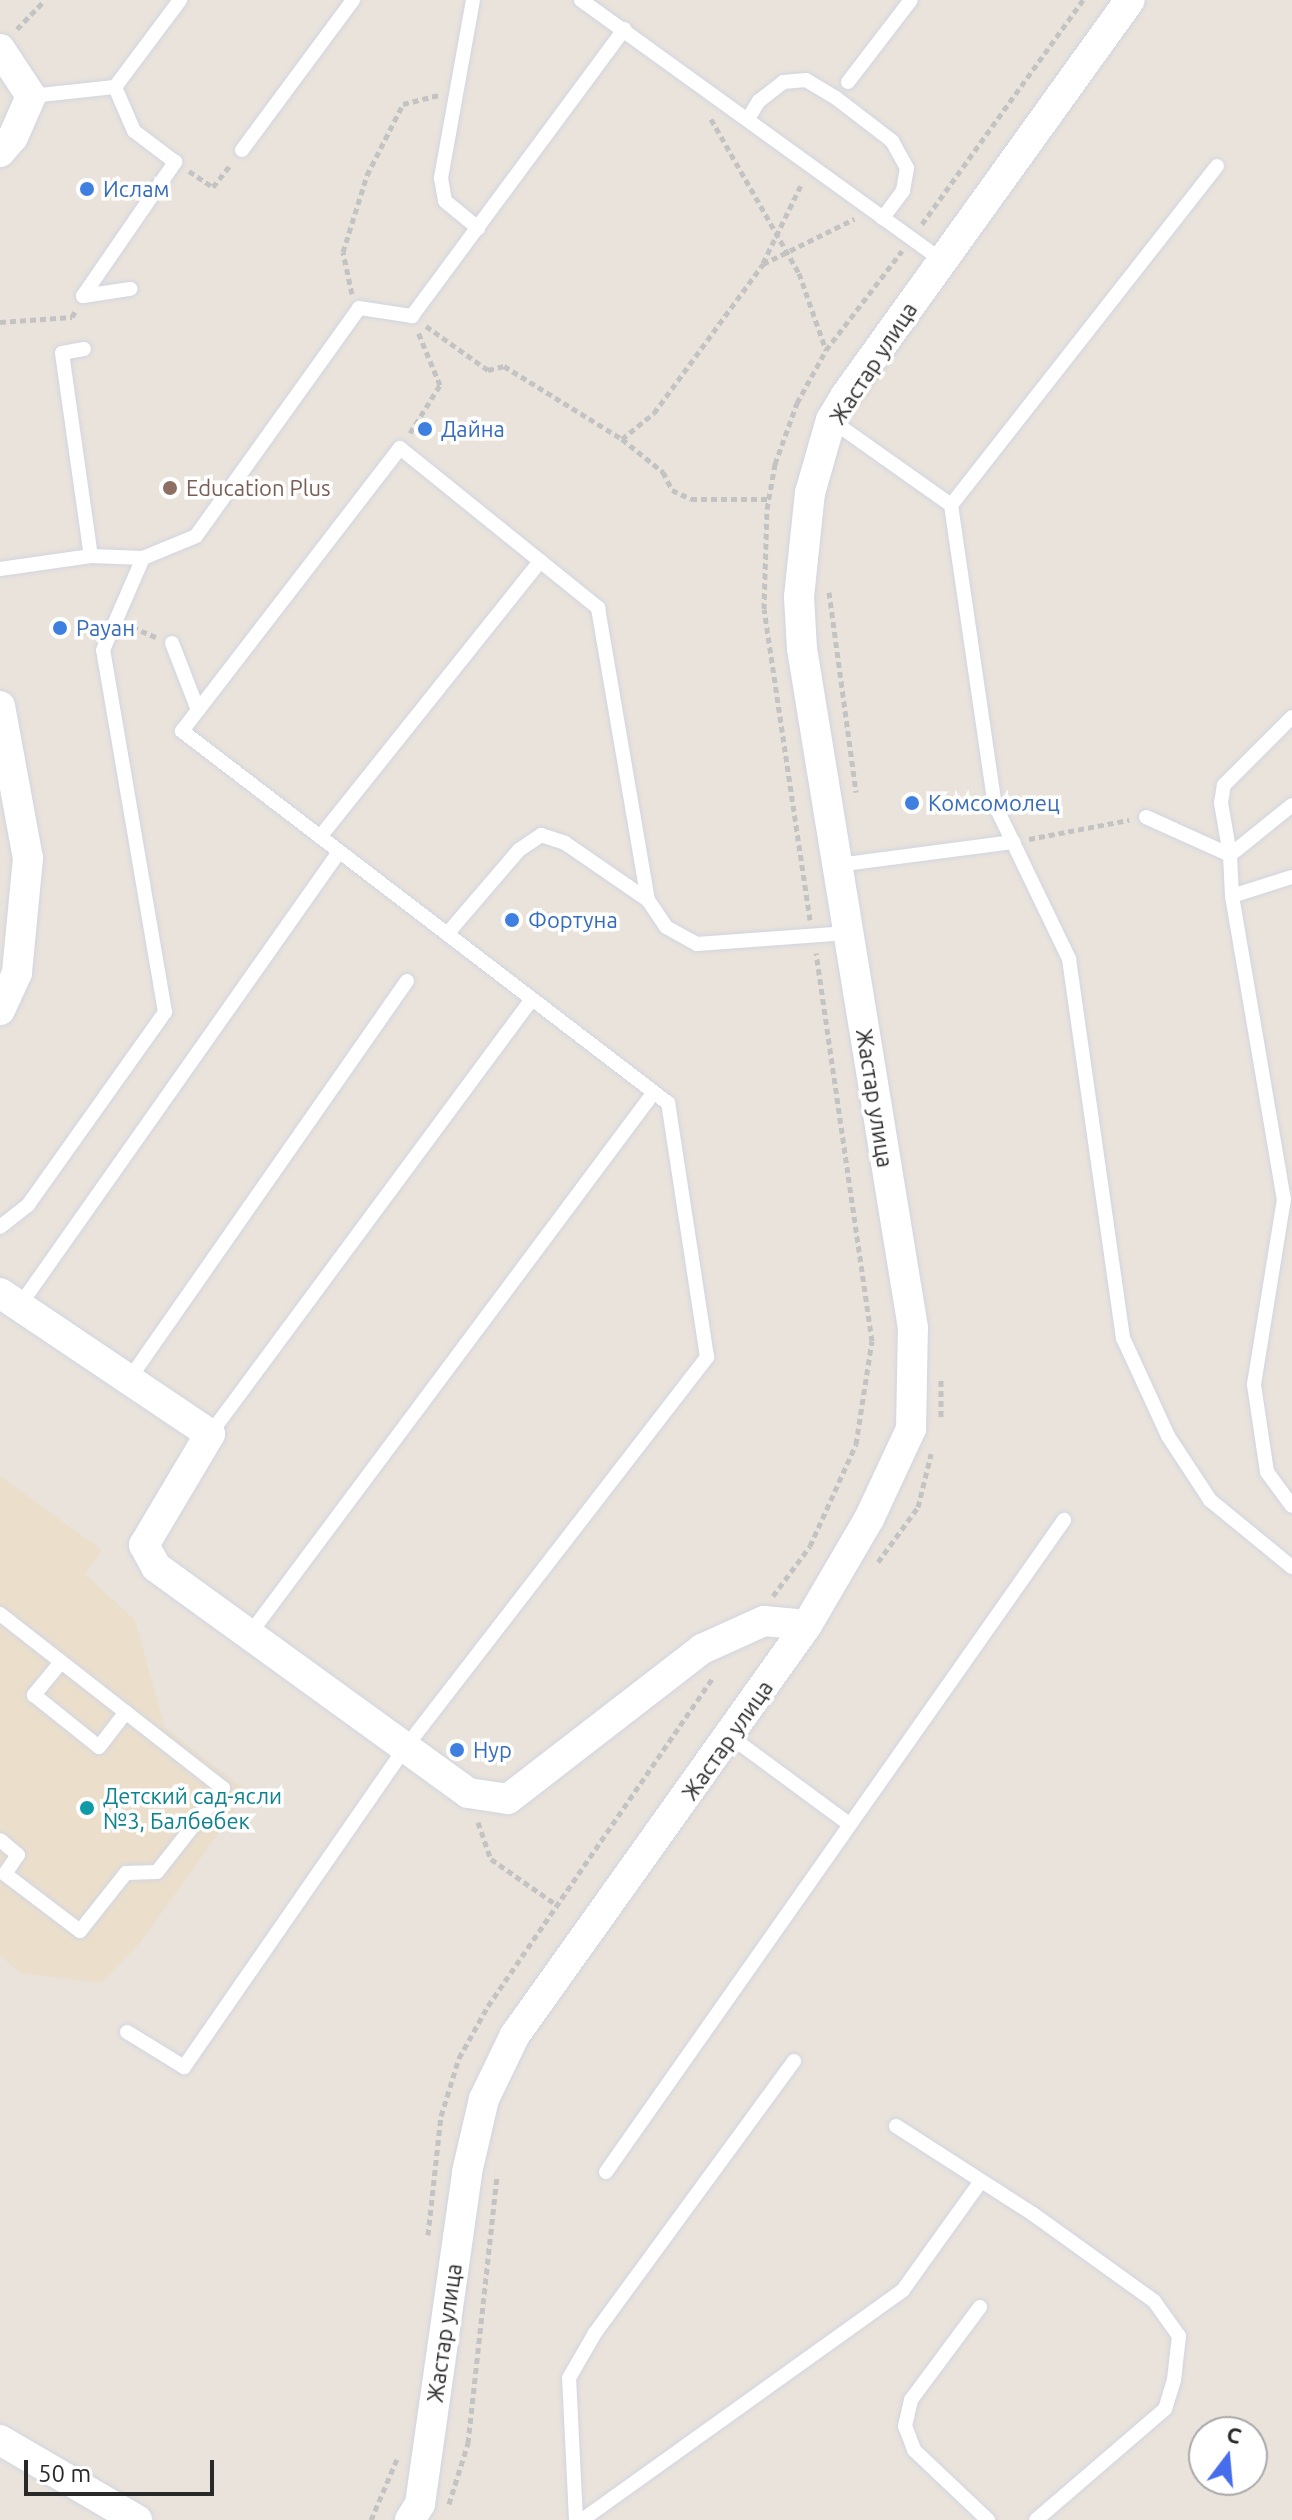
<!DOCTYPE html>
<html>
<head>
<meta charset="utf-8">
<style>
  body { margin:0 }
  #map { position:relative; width:1292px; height:2520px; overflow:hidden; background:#eae3db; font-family:Ubuntu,sans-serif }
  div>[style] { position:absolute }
  .education>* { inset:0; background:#ebdfcc }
  .path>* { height:5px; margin-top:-2.5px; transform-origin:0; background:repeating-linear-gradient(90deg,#c3c3c3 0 6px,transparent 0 10px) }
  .roads { filter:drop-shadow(0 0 2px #d1d5e1) drop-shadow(0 0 2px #d1d5e1) }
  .lane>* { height:14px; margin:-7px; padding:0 7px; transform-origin:7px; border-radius:7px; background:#fff }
  .street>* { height:30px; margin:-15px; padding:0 15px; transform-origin:15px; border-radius:15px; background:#fff }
  .dots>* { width:22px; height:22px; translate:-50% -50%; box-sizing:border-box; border:4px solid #fff; border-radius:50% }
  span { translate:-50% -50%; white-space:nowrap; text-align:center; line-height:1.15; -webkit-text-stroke:7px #fff; paint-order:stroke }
  .shop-label { font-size:22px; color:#366cbe }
  .left { translate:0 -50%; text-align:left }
  .street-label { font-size:22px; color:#292929 }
  .education-label { font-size:22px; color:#785e54 }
  .culture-label { font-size:22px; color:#0d838f }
  .north { position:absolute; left:1188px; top:2416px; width:80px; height:80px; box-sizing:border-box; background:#fff; border:2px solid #a9a9a9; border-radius:50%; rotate:16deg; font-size:22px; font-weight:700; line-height:32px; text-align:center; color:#292929 }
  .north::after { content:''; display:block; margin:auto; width:28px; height:36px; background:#466dec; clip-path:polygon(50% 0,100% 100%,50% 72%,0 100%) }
  .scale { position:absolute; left:24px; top:2460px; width:190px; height:36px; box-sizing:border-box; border:4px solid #292929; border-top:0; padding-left:10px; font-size:24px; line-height:28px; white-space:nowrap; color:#292929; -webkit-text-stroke:6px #fff; paint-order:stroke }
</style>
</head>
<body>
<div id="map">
  <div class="education">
    <div style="clip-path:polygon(0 1476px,102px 1550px,85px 1574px,135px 1620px,165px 1728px,248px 1792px,140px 1943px,101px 1983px,21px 1973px,0 1956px)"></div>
  </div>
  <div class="path">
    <div style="left:17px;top:29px;width:40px;rotate:-46deg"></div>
    <div style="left:711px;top:119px;width:177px;rotate:60.3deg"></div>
    <div style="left:799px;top:273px;width:82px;rotate:70.7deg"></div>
    <div style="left:189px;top:171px;width:29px;rotate:34deg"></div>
    <div style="left:213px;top:187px;width:29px;rotate:-52deg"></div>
    <div style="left:922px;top:224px;width:276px;rotate:-54.3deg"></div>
    <div style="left:763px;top:263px;width:89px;rotate:-64deg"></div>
    <div style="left:352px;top:294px;width:43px;rotate:-102.1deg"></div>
    <div style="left:343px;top:252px;width:81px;rotate:-72.7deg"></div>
    <div style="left:367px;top:175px;width:80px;rotate:-63.1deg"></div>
    <div style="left:403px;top:104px;width:37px;rotate:-14deg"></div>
    <div style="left:0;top:322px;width:72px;rotate:-4deg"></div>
    <div style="left:72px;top:317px;width:7px;rotate:-63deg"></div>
    <div style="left:426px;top:326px;width:76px;rotate:35.4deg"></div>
    <div style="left:488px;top:370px;width:16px;rotate:-14deg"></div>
    <div style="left:504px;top:366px;width:139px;rotate:31.7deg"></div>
    <div style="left:622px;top:439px;width:53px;rotate:38.8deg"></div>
    <div style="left:663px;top:472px;width:20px;rotate:63deg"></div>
    <div style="left:672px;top:490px;width:21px;rotate:25deg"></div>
    <div style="left:691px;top:499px;width:77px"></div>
    <div style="left:410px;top:433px;width:57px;rotate:-58deg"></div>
    <div style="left:440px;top:385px;width:57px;rotate:-112.5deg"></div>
    <div style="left:622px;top:439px;width:41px;rotate:-39.1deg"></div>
    <div style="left:654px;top:413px;width:185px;rotate:-53.8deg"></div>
    <div style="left:763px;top:264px;width:102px;rotate:-26.3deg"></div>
    <div style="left:829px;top:592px;width:202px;rotate:82.3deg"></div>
    <div style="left:132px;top:627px;width:26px;rotate:23deg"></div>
    <div style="left:1029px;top:839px;width:102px;rotate:-10.8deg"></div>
    <div style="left:810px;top:920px;width:314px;rotate:-98.4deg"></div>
    <div style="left:764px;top:609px;width:100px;rotate:-88.3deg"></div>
    <div style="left:767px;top:509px;width:46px;rotate:-79.9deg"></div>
    <div style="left:775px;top:464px;width:65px;rotate:-70.2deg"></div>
    <div style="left:797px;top:403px;width:60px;rotate:-61.3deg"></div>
    <div style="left:826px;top:350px;width:125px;rotate:-52.5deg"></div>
    <div style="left:941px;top:1417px;width:37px;rotate:-90deg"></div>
    <div style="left:878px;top:1562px;width:68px;rotate:-54deg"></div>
    <div style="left:918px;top:1507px;width:55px;rotate:-76.2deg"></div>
    <div style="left:773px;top:1596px;width:62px;rotate:-53.5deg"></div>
    <div style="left:810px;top:1546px;width:112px;rotate:-65.7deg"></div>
    <div style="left:856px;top:1444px;width:104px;rotate:-81.2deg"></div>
    <div style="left:872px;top:1341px;width:392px;rotate:-98.2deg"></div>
    <div style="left:478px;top:1822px;width:39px;rotate:71deg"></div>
    <div style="left:491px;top:1859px;width:80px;rotate:34.9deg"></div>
    <div style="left:428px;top:2235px;width:120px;rotate:-83.8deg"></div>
    <div style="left:441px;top:2116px;width:61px;rotate:-72.8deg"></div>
    <div style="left:459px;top:2058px;width:60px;rotate:-60.9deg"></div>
    <div style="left:488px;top:2006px;width:398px;rotate:-55.6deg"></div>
    <div style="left:449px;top:2504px;width:64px;rotate:-72.7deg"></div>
    <div style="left:468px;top:2443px;width:270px;rotate:-83.8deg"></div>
    <div style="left:371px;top:2520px;width:66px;rotate:-66.9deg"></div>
  </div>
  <div class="roads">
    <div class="lane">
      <div style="left:473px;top:0;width:181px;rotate:100.2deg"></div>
      <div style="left:441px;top:178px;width:23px;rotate:80deg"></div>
      <div style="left:445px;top:201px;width:43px;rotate:39.3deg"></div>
      <div style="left:581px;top:0;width:445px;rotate:35.8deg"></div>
      <div style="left:848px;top:82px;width:103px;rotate:-52.5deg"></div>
      <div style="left:31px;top:96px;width:84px;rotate:-6.1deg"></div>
      <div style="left:115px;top:87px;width:109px;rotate:-53.2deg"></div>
      <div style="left:748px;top:119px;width:21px;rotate:-59deg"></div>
      <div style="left:759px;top:101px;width:31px;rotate:-38deg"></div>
      <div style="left:783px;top:82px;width:23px;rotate:-5deg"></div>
      <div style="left:806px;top:80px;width:35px;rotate:31deg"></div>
      <div style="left:836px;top:98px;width:71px;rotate:37.5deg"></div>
      <div style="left:892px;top:141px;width:31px;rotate:61deg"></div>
      <div style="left:907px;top:168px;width:23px;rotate:100deg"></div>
      <div style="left:903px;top:191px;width:34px;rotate:127deg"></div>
      <div style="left:242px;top:150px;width:187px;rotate:-53.5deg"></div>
      <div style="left:1217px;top:166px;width:431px;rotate:128.1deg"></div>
      <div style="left:951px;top:505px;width:303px;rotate:81.7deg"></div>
      <div style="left:995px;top:805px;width:171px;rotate:64.3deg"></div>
      <div style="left:1069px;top:959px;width:383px;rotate:81.9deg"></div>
      <div style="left:1123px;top:1338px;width:108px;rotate:65.3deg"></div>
      <div style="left:1168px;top:1436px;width:77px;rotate:56.7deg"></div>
      <div style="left:1210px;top:1500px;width:106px;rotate:39.3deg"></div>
      <div style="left:83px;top:296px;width:163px;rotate:-55.5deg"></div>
      <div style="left:175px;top:162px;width:51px;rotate:-142.9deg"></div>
      <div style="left:134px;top:131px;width:48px;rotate:-113.4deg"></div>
      <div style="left:83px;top:296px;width:48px;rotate:-8.5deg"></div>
      <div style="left:84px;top:349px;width:22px;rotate:170deg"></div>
      <div style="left:62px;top:353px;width:205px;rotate:81.9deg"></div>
      <div style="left:831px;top:420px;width:147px;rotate:35.3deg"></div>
      <div style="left:0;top:569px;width:92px;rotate:-8.1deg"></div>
      <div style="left:91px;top:556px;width:52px;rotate:2.2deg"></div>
      <div style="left:143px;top:558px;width:57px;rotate:-22.5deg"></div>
      <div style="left:196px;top:536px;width:280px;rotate:-54.4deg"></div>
      <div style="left:359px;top:308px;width:54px;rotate:8.6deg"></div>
      <div style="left:412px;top:316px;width:357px;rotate:-53.5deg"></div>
      <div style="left:172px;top:643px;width:72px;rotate:68.8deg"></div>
      <div style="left:1292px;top:805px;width:80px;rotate:141.1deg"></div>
      <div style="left:1230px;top:855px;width:41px;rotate:87.2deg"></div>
      <div style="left:1232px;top:896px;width:307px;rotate:80.3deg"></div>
      <div style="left:1284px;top:1199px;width:188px;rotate:99.2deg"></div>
      <div style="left:1254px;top:1385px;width:88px;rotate:81.5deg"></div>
      <div style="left:1267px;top:1472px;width:42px;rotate:53.7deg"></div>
      <div style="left:1146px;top:817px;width:92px;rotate:24.3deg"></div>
      <div style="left:1230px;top:855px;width:53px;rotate:-99.8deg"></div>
      <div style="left:1221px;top:803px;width:18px;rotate:-81deg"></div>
      <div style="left:1224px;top:785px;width:96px;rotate:-45deg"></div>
      <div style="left:320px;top:837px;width:353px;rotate:-51.4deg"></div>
      <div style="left:838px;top:865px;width:177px;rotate:-7.5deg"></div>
      <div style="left:1232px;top:896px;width:63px;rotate:-17.6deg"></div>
      <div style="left:447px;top:934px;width:111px;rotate:-49.4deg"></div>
      <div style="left:519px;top:850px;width:27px;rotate:-34deg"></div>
      <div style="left:541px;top:835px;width:25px;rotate:18deg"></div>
      <div style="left:565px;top:843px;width:101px;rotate:34.5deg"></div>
      <div style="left:648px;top:900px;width:32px;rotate:56deg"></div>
      <div style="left:666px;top:927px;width:35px;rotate:29deg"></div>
      <div style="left:697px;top:944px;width:151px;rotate:-4.2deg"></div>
      <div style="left:0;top:1227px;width:36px;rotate:-38deg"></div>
      <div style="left:28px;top:1205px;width:237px;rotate:-54.6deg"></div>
      <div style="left:165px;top:1012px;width:367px;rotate:-99.7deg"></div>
      <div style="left:103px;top:650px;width:100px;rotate:-66.5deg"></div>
      <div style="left:20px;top:1305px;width:554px;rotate:-54.85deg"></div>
      <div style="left:130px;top:1378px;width:484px;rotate:-55.1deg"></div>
      <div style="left:210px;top:1434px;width:541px;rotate:-53.49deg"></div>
      <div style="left:0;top:1614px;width:283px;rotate:38deg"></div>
      <div style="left:223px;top:1788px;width:107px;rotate:128.2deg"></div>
      <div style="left:157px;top:1872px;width:31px;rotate:178deg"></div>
      <div style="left:126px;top:1873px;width:74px;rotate:128.4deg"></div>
      <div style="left:80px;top:1931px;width:94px;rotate:-142.8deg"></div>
      <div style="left:5px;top:1874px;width:23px;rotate:-56deg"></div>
      <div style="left:18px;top:1855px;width:23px;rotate:-140deg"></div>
      <div style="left:249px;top:1635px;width:677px;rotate:-53.28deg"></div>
      <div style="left:61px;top:1662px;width:43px;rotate:129.3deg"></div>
      <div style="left:34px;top:1695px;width:83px;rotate:38.7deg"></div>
      <div style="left:99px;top:1747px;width:44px;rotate:-52.4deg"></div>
      <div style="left:731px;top:1737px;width:147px;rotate:36.4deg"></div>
      <div style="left:127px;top:2032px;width:67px;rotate:31.6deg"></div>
      <div style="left:184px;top:2067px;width:388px;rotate:-55.3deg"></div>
      <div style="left:405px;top:1748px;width:494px;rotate:-52.3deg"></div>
      <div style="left:707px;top:1357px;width:257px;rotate:-98.7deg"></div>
      <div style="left:668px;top:1103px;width:612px;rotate:-142.57deg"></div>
      <div style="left:182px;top:731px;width:357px;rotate:-52.4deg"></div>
      <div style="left:400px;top:448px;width:255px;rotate:38.9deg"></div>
      <div style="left:598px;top:608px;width:296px;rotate:80.3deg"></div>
      <div style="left:896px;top:2126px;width:163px;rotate:32.7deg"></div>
      <div style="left:1033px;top:2214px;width:149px;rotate:35.7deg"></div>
      <div style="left:1154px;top:2301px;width:43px;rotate:54.5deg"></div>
      <div style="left:1179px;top:2336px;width:44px;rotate:96.5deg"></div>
      <div style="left:1174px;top:2380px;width:30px;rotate:107deg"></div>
      <div style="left:1165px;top:2409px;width:170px;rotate:139.3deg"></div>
      <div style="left:606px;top:2172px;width:797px;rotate:-54.91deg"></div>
      <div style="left:980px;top:2307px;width:116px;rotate:126.6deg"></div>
      <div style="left:911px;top:2400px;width:27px;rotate:103deg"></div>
      <div style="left:905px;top:2426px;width:26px;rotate:69deg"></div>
      <div style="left:914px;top:2450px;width:102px;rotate:43.4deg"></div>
      <div style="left:576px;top:2520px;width:142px;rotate:-92.8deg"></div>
      <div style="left:569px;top:2378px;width:52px;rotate:-60deg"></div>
      <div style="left:595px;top:2333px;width:337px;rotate:-53.8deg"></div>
      <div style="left:582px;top:2520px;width:395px;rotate:-35.6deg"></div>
      <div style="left:903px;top:2290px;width:134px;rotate:-54.4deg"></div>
    </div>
    <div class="street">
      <div style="left:0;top:49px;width:56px;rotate:56.6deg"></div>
      <div style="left:31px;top:96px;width:45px;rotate:113.7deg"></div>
      <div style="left:13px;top:137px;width:20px;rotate:131deg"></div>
      <div style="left:0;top:706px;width:155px;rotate:79.6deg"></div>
      <div style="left:28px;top:858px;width:116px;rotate:95.5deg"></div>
      <div style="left:17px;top:973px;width:41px;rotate:114.7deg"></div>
      <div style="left:0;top:1293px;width:253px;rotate:33.9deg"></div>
      <div style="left:210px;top:1434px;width:129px;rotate:120.7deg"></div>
      <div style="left:144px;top:1545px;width:25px;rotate:61deg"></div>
      <div style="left:156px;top:1567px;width:385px;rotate:35.9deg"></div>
      <div style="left:468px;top:1793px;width:40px;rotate:8.5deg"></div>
      <div style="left:508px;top:1799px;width:245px;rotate:-37.7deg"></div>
      <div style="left:702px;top:1649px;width:68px;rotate:-24.3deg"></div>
      <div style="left:764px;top:1621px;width:43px;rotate:5.3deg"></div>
      <div style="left:0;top:2440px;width:159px;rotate:30.3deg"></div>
      <div style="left:410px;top:2520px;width:19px;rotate:-58deg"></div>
      <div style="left:420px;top:2504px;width:335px;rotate:-81.9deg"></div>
      <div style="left:467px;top:2172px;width:75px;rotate:-76.9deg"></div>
      <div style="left:484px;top:2099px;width:71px;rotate:-64.2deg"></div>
      <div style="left:515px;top:2035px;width:503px;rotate:-54.54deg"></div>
      <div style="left:807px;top:1625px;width:123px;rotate:-59.7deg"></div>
      <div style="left:869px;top:1519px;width:99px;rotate:-65deg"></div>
      <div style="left:911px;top:1429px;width:101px;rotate:-88.9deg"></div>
      <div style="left:913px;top:1328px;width:688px;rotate:-99.28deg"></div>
      <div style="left:802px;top:649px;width:52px;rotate:-93.3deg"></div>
      <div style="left:799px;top:597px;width:105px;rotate:-84deg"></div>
      <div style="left:810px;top:493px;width:76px;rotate:-74deg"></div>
      <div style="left:831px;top:420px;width:29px;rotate:-59deg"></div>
      <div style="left:846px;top:395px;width:486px;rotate:-54.3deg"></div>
    </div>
  </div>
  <div class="dots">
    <div style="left:87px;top:189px;background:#3f7fe0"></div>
    <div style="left:425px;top:429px;background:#3f7fe0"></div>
    <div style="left:170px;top:488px;background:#8d6e63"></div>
    <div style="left:60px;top:628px;background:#3f7fe0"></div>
    <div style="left:912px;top:803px;background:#3f7fe0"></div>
    <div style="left:512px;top:920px;background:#3f7fe0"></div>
    <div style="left:457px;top:1750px;background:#3f7fe0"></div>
    <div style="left:87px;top:1808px;background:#0f9aa8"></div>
  </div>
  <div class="shop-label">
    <span class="left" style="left:103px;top:189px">Ислам</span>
    <span class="left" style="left:441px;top:429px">Дайна</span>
    <span class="left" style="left:76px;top:628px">Рауан</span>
    <span class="left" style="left:928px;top:803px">Комсомолец</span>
    <span class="left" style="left:528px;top:920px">Фортуна</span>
    <span class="left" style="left:473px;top:1750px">Нур</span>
  </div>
  <div class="street-label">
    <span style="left:873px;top:363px;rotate:-57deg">Жастар улица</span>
    <span style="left:875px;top:1098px;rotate:81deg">Жастар улица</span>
    <span style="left:727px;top:1740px;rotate:-55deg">Жастар улица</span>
    <span style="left:444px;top:2333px;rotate:-82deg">Жастар улица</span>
  </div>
  <div class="education-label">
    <span class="left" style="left:186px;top:488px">Education Plus</span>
  </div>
  <div class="culture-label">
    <span class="left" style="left:103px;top:1808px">Детский сад-ясли<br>№3, Балбөбек</span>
  </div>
  <div class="north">С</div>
  <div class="scale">50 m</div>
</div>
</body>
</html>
